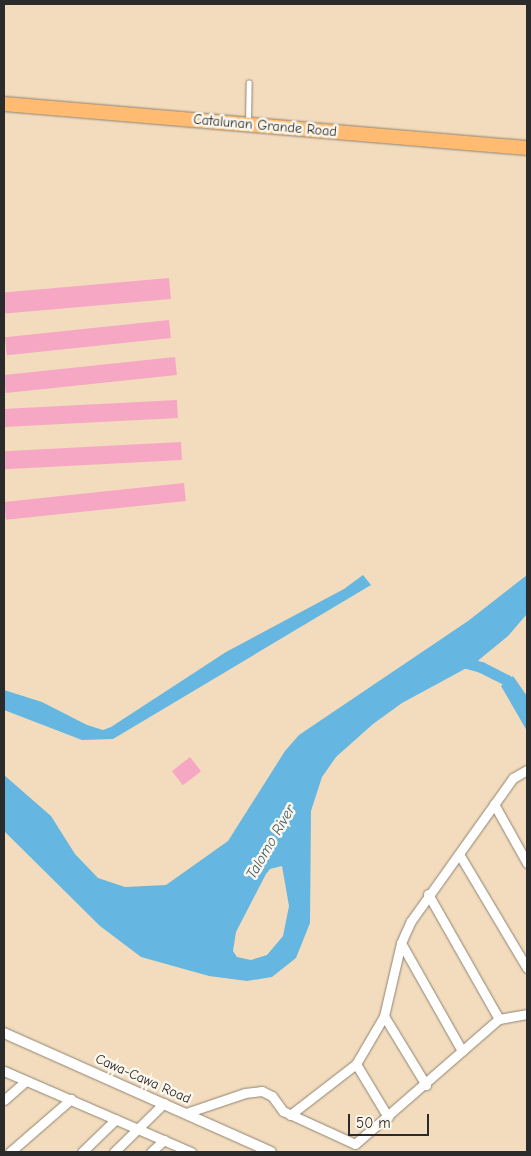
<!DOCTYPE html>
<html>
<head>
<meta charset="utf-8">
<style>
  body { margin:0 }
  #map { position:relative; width:531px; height:1156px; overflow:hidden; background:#f3dcbd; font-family:"Comic Neue",sans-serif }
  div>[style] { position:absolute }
  .water>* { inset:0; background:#65b7e1 }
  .canal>* { height:11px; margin:-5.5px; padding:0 5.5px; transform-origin:5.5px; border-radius:5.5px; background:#65b7e1 }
  .building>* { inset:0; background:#f6a7c3; transform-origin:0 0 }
  .roads { filter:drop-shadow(0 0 1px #8f8474) drop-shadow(0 0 1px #8f8474) }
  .service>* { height:4.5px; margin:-2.25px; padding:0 2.25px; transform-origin:2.25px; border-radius:2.25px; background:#fff }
  .minor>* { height:9px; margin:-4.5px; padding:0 4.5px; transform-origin:4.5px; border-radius:4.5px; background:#fff }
  .tertiary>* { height:10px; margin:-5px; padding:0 5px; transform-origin:5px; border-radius:5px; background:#fff }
  .primary>* { height:14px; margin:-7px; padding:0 7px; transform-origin:7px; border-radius:7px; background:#ffbb71 }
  span { translate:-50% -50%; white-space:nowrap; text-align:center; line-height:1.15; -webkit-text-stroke:5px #fbf7ec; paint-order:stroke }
  .street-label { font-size:14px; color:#2b2b2b }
  .water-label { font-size:15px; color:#3f5c6b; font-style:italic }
  .frame { position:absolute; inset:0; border:5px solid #2b2b2b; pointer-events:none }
  .scale { position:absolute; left:348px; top:1114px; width:81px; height:22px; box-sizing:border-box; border:2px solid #2b2b2b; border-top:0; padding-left:6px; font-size:15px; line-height:18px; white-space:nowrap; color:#2b2b2b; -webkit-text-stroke:4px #fbf7ec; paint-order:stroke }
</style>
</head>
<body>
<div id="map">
  <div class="water">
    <div style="clip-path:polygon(363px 575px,371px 585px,113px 739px,82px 740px,4px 710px,4px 690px,42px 702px,87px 725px,103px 730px,111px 727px,226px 652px,344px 589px)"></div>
    <div style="clip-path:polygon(evenodd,527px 575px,527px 614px,508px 636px,474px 664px,402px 703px,373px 724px,336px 757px,322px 777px,311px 811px,310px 923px,296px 958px,272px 977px,247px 981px,209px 976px,141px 957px,100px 926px,4px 831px,4px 775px,51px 816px,75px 854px,98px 878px,125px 887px,166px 885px,228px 841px,285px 751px,299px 735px,468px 621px,527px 575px,282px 866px,289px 906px,283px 936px,267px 955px,251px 960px,237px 957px,233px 951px,236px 932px,266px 874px,270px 869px,282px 866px)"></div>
    <div style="clip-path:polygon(513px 676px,527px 696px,527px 731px,501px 686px)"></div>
  </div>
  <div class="canal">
    <div style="left:459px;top:661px;width:23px;rotate:15deg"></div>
    <div style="left:481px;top:667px;width:29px;rotate:27deg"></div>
    <div style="left:507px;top:680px;width:41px;rotate:60.9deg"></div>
  </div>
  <div class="building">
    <div style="left:169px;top:278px;width:21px;height:166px;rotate:85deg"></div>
    <div style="left:169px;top:320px;width:18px;height:165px;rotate:84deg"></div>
    <div style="left:175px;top:357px;width:18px;height:172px;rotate:84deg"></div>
    <div style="left:177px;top:400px;width:18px;height:174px;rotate:87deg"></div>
    <div style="left:181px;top:442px;width:18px;height:178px;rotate:87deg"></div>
    <div style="left:184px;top:483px;width:18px;height:181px;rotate:84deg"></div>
    <div style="left:190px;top:757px;width:18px;height:23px;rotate:52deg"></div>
  </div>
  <div class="roads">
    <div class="service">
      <div style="left:248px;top:122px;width:39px;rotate:-89deg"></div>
    </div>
    <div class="minor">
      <div style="left:494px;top:804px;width:68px;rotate:60.8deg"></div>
      <div style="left:459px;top:854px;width:133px;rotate:59.2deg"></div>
      <div style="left:428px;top:894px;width:144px;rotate:60.4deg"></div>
      <div style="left:401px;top:943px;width:124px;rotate:60.5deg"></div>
      <div style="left:384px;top:1016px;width:81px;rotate:58.7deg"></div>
      <div style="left:356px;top:1064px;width:62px;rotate:58.9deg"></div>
      <div style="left:4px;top:1071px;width:204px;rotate:23.4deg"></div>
      <div style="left:4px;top:1100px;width:29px;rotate:-41deg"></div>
      <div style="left:186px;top:1113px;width:62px;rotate:-18.7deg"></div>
      <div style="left:245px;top:1093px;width:17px;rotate:-7deg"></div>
      <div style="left:262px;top:1091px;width:11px;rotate:27deg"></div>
      <div style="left:272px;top:1096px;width:19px;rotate:54deg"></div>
      <div style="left:283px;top:1111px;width:79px;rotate:24.6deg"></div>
      <div style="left:355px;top:1144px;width:191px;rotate:-41deg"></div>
      <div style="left:499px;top:1019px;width:28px;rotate:-10deg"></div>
      <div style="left:290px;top:1115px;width:83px;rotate:-37.7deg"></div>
      <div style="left:356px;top:1064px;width:56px;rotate:-59.7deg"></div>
      <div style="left:384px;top:1016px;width:75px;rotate:-76.9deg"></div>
      <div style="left:401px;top:943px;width:24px;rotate:-66deg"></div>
      <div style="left:411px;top:921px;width:176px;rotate:-54.5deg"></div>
      <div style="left:513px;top:778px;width:16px;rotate:-30deg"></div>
      <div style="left:10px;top:1152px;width:81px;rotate:-41deg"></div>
      <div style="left:82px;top:1152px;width:47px;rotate:-44.1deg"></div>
      <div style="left:114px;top:1152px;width:70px;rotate:-44.4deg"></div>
      <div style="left:151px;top:1152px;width:18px;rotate:-43deg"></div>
    </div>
    <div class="tertiary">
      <div style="left:4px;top:1033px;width:292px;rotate:24deg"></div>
    </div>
    <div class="primary">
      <div style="left:4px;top:104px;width:525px;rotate:4.81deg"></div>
    </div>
  </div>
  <div class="street-label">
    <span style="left:265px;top:126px;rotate:5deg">Catalunan Grande Road</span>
    <span style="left:143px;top:1079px;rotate:24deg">Cawa-Cawa Road</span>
  </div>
  <div class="water-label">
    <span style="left:271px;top:842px;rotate:-60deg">Talomo River</span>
  </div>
  <div class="frame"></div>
  <div class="scale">50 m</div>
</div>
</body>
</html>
